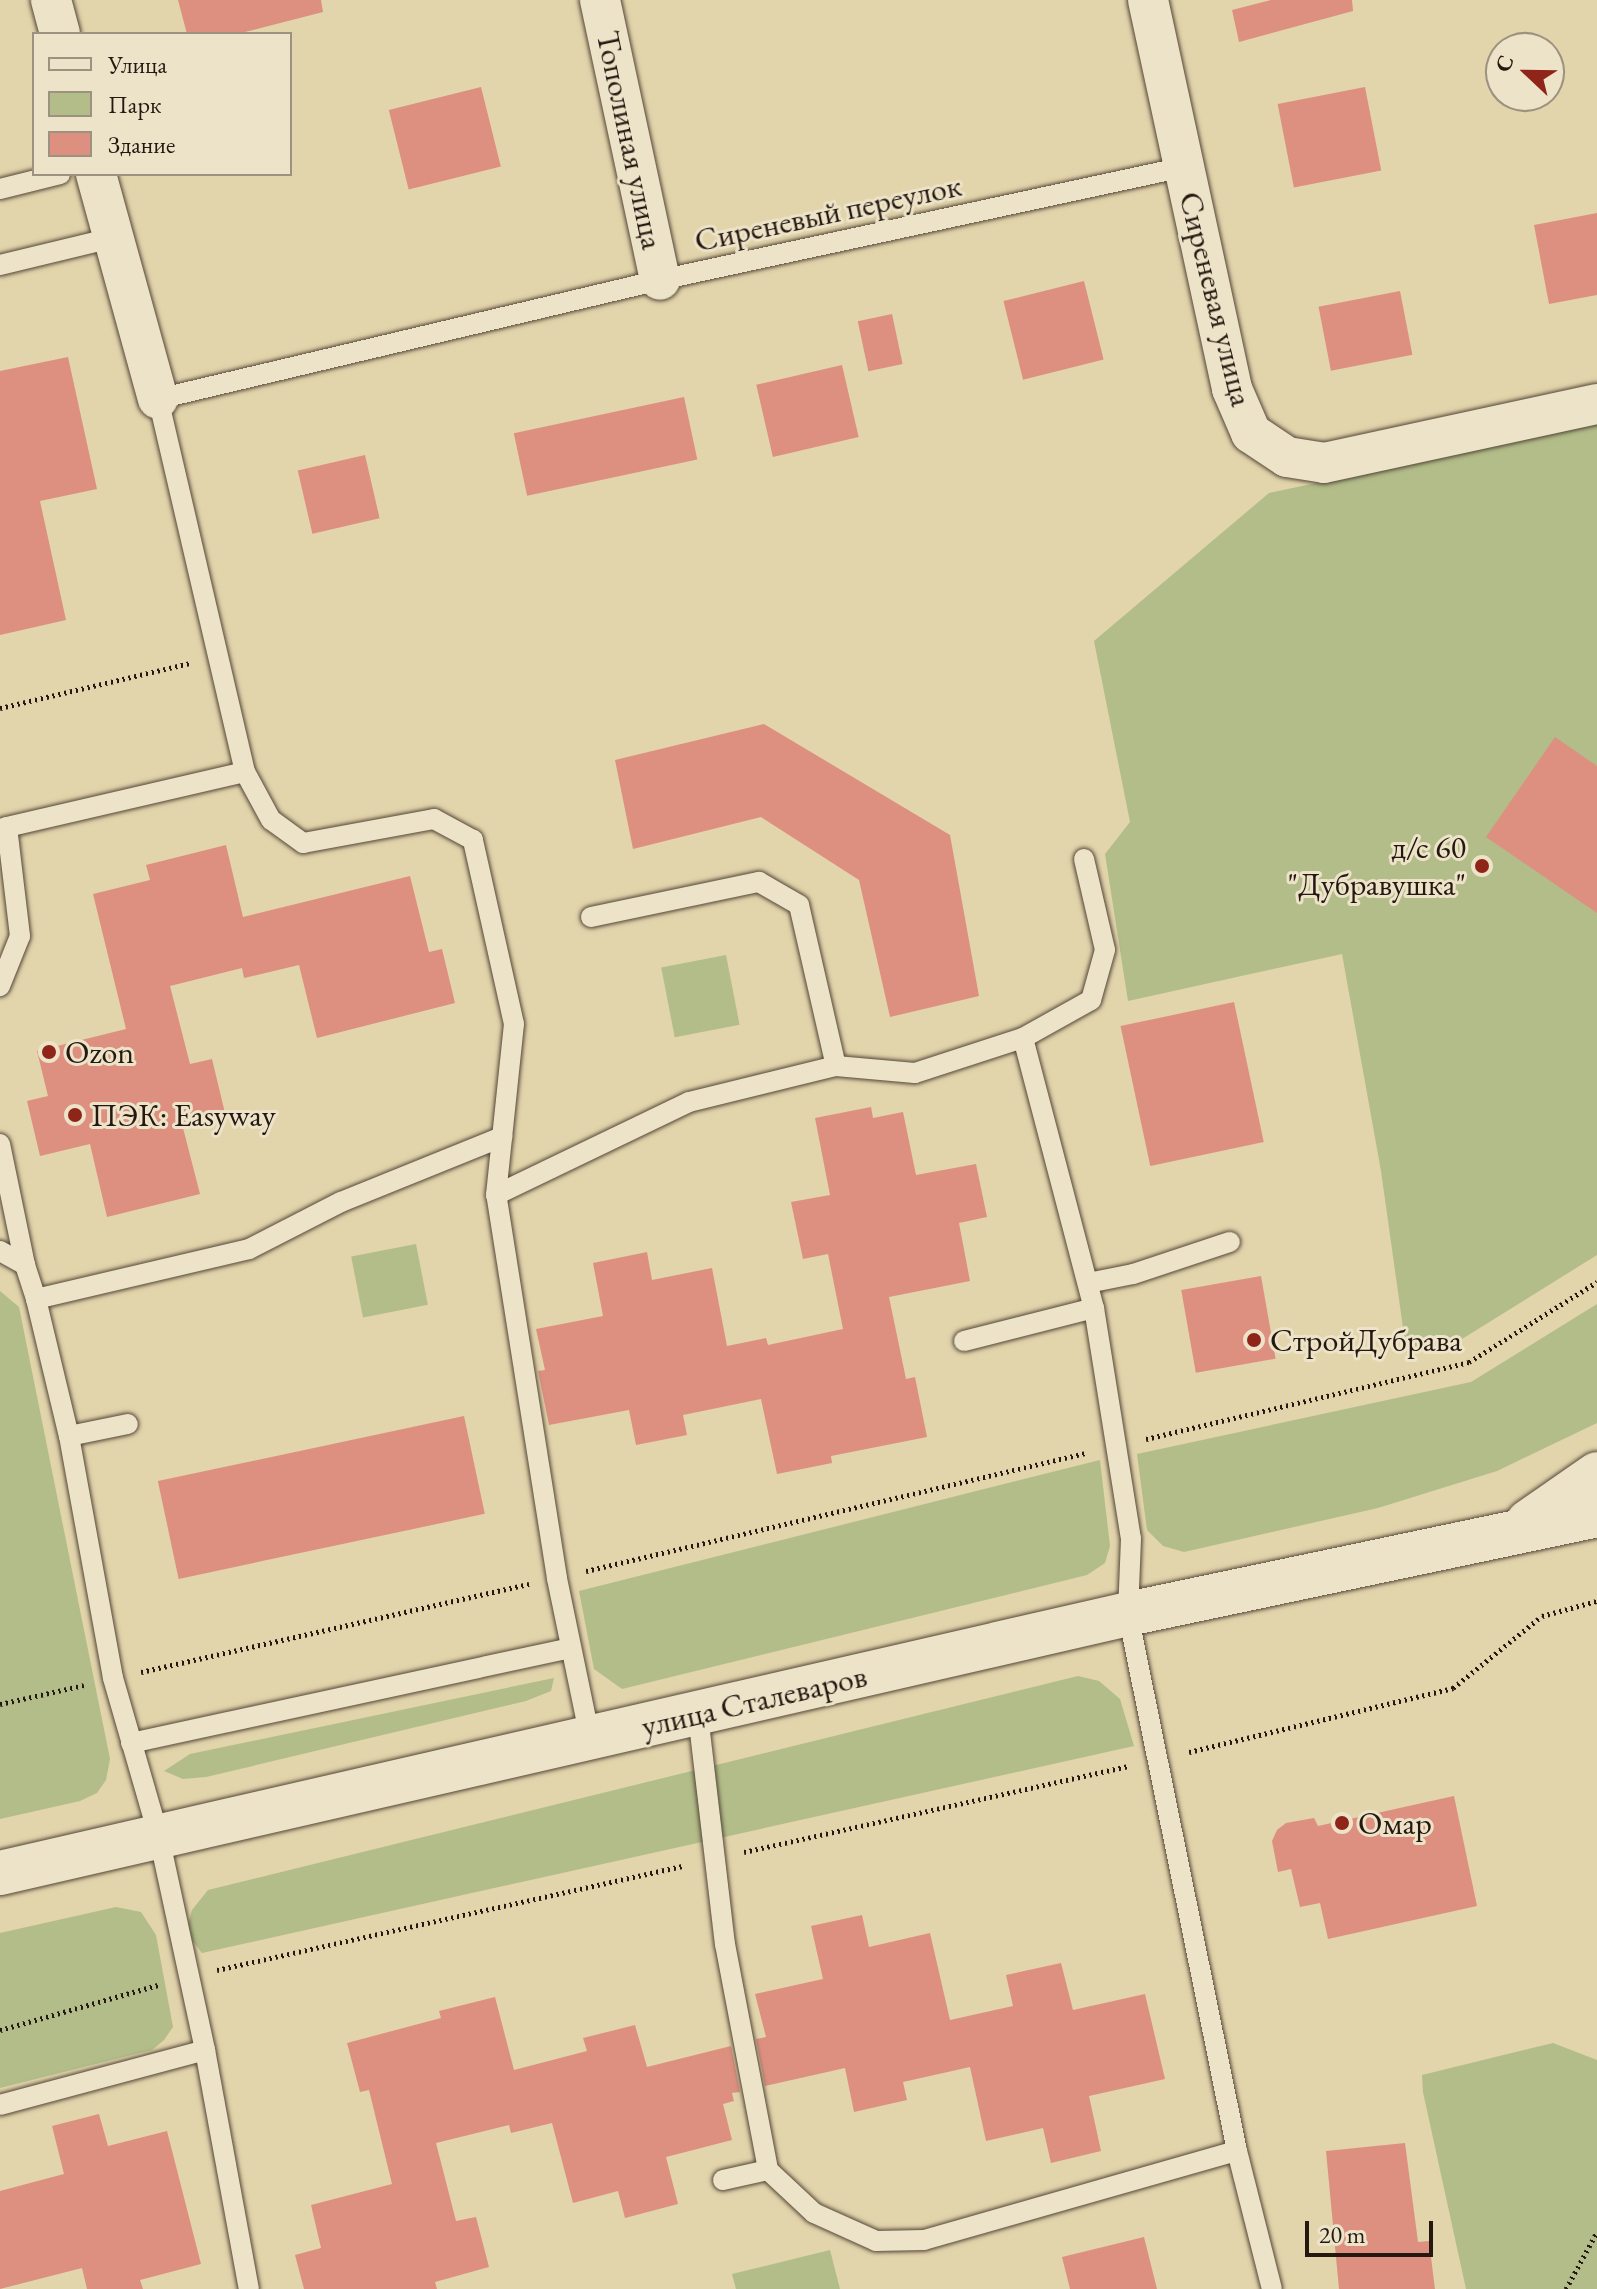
<!DOCTYPE html>
<html>
<head>
<meta charset="utf-8">
<style>
  body { margin:0 }
  #map { position:relative; width:1597px; height:2289px; overflow:hidden; background:#e2d4ab; font-family:"EB Garamond",serif }
  div>[style] { position:absolute }
  .green>* { inset:0; background:#b2bd89; transform-origin:0 0 }
  .building>* { inset:0; background:#dd9080; transform-origin:0 0 }
  .path>* { height:5px; margin-top:-2.5px; transform-origin:0; background:repeating-linear-gradient(90deg,#251811 0 2px,transparent 0 6px) }
  .roads { filter:drop-shadow(0 0 2px #544738) drop-shadow(0 0 2px #544738) }
  .lane>* { height:20px; margin:-10px; padding:0 10px; transform-origin:10px; border-radius:10px; background:#ece3c8 }
  .street>* { height:40px; margin:-20px; padding:0 20px; transform-origin:20px; border-radius:20px; background:#ece3c8 }
  .secondary>* { height:44px; margin:-22px; padding:0 22px; transform-origin:22px; border-radius:22px; background:#ece3c8 }
  .dots>* { width:22px; height:22px; translate:-50% -50%; box-sizing:border-box; border:4px solid #ece3c8; border-radius:50% }
  span { translate:-50% -50%; white-space:nowrap; text-align:center; line-height:1.15; -webkit-text-stroke:6px #ece3c8; paint-order:stroke }
  .street-label { font-size:32px; color:#251811 }
  .poi-label { font-size:32px; color:#251811 }
  .right { translate:-100% -50%; text-align:right }
  .left { translate:0 -50%; text-align:left }
  .legend { position:absolute; left:32px; top:32px; width:260px; height:144px; box-sizing:border-box; background:#ece3c8; border:2px solid #9c927f; margin:0; padding:10px 14px; list-style:none; font-size:24px; color:#251811 }
  .legend li { display:flex; align-items:center; gap:16px; height:40px }
  .legend b { width:40px; border:2px solid #9c927f }
  .north { position:absolute; left:1485px; top:32px; width:80px; height:80px; box-sizing:border-box; background:#ece3c8; border:2px solid #9c927f; border-radius:50%; rotate:292deg; font-size:22px; font-weight:700; line-height:32px; text-align:center; color:#251811 }
  .north::after { content:''; display:block; margin:auto; width:28px; height:36px; background:#8f2418; clip-path:polygon(50% 0,100% 100%,50% 72%,0 100%) }
  .scale { position:absolute; left:1305px; top:2221px; width:128px; height:36px; box-sizing:border-box; border:4px solid #251811; border-top:0; padding-left:10px; font-size:24px; line-height:28px; white-space:nowrap; color:#251811; -webkit-text-stroke:6px #ece3c8; paint-order:stroke }
</style>
</head>
<body>
<div id="map">
  <div class="green">
    <div style="clip-path:polygon(1597px 424px,1597px 1255px,1462px 1339px,1407px 1356px,1381px 1171px,1342px 954px,1128px 1001px,1105px 854px,1130px 822px,1094px 641px,1269px 493px)"></div>
    <div style="left:726px;top:955px;width:71px;height:66px;rotate:79deg"></div>
    <div style="left:416px;top:1244px;width:62px;height:66px;rotate:79deg"></div>
    <div style="clip-path:polygon(0 1291px,19px 1307px,110px 1759px,106px 1780px,97px 1793px,80px 1801px,0 1819px)"></div>
    <div style="clip-path:polygon(1597px 1304px,1597px 1423px,1497px 1471px,1378px 1508px,1184px 1552px,1163px 1546px,1147px 1530px,1137px 1454px,1471px 1382px)"></div>
    <div style="clip-path:polygon(1100px 1460px,1110px 1546px,1105px 1563px,1087px 1575px,622px 1689px,594px 1669px,579px 1591px)"></div>
    <div style="clip-path:polygon(1078px 1676px,1099px 1681px,1120px 1699px,1134px 1746px,202px 1953px,186px 1932px,192px 1910px,208px 1890px)"></div>
    <div style="clip-path:polygon(554px 1678px,551px 1691px,526px 1701px,206px 1777px,183px 1779px,164px 1771px,190px 1754px)"></div>
    <div style="clip-path:polygon(116px 1907px,141px 1912px,156px 1935px,173px 2027px,164px 2040px,152px 2050px,0 2088px,0 1933px)"></div>
    <div style="clip-path:polygon(1553px 2043px,1597px 2060px,1597px 2289px,1466px 2289px,1423px 2092px,1422px 2075px)"></div>
    <div style="clip-path:polygon(830px 2250px,840px 2289px,736px 2289px,732px 2274px)"></div>
  </div>
  <div class="building">
    <div style="clip-path:polygon(178px 0,321px 0,323px 12px,237px 34px,187px 34px)"></div>
    <div style="clip-path:polygon(1271px 0,1352px 0,1353px 11px,1239px 42px,1232px 10px)"></div>
    <div style="left:481px;top:87px;width:82px;height:95px;rotate:76deg"></div>
    <div style="left:1365px;top:87px;width:85px;height:89px;rotate:79deg"></div>
    <div style="clip-path:polygon(1597px 213px,1597px 295px,1549px 304px,1534px 225px)"></div>
    <div style="left:1084px;top:281px;width:81px;height:83px;rotate:76deg"></div>
    <div style="left:1400px;top:291px;width:65px;height:83px;rotate:79deg"></div>
    <div style="left:892px;top:314px;width:51px;height:35px;rotate:78deg"></div>
    <div style="clip-path:polygon(68px 357px,97px 489px,40px 501px,66px 620px,0 635px,0 371px)"></div>
    <div style="left:842px;top:365px;width:74px;height:88px;rotate:77deg"></div>
    <div style="left:684px;top:397px;width:64px;height:174px;rotate:78deg"></div>
    <div style="left:365px;top:455px;width:65px;height:69px;rotate:77deg"></div>
    <div style="clip-path:polygon(764px 724px,950px 835px,979px 996px,890px 1017px,859px 880px,761px 817px,633px 849px,615px 760px)"></div>
    <div style="clip-path:polygon(1555px 737px,1597px 766px,1597px 913px,1486px 837px)"></div>
    <div style="clip-path:polygon(226px 845px,243px 917px,410px 876px,429px 952px,442px 949px,455px 1003px,317px 1038px,299px 965px,244px 978px,242px 968px,170px 986px,190px 1064px,212px 1059px,225px 1113px,182px 1124px,200px 1194px,107px 1217px,90px 1144px,40px 1156px,27px 1101px,48px 1096px,37px 1051px,126px 1029px,93px 894px,150px 880px,146px 865px)"></div>
    <div style="left:1234px;top:1002px;width:143px;height:116px;rotate:78deg"></div>
    <div style="clip-path:polygon(871px 1107px,873px 1118px,903px 1112px,916px 1175px,976px 1164px,987px 1217px,959px 1223px,970px 1281px,889px 1297px,906px 1379px,915px 1377px,927px 1437px,831px 1456px,832px 1463px,777px 1474px,761px 1399px,683px 1415px,687px 1435px,636px 1445px,629px 1410px,549px 1425px,538px 1371px,545px 1370px,536px 1329px,603px 1316px,593px 1263px,647px 1252px,652px 1280px,712px 1268px,727px 1346px,766px 1338px,768px 1345px,843px 1329px,828px 1254px,803px 1259px,791px 1202px,830px 1195px,815px 1118px)"></div>
    <div style="left:1261px;top:1276px;width:84px;height:81px;rotate:80deg"></div>
    <div style="left:464px;top:1416px;width:100px;height:313px;rotate:78deg"></div>
    <div style="clip-path:polygon(1454px 1796px,1477px 1906px,1328px 1939px,1320px 1903px,1300px 1907px,1291px 1869px,1278px 1872px,1272px 1841px,1277px 1830px,1286px 1823px,1314px 1818px,1318px 1826px)"></div>
    <div style="clip-path:polygon(862px 1915px,869px 1947px,930px 1933px,950px 2020px,1013px 2006px,1006px 1975px,1061px 1963px,1073px 2010px,1145px 1994px,1165px 2079px,1089px 2096px,1101px 2151px,1051px 2163px,1043px 2128px,986px 2141px,970px 2067px,903px 2082px,907px 2100px,854px 2112px,845px 2068px,765px 2086px,756px 2039px,766px 2037px,755px 1994px,823px 1979px,811px 1926px)"></div>
    <div style="clip-path:polygon(495px 1997px,514px 2070px,587px 2051px,583px 2038px,635px 2025px,647px 2067px,731px 2046px,740px 2092px,732px 2093px,734px 2101px,723px 2104px,732px 2140px,666px 2157px,678px 2204px,625px 2218px,618px 2191px,573px 2203px,552px 2123px,511px 2133px,509px 2125px,436px 2143px,456px 2221px,476px 2217px,489px 2267px,435px 2282px,437px 2289px,304px 2289px,295px 2255px,321px 2248px,311px 2205px,392px 2184px,369px 2090px,360px 2092px,347px 2043px,441px 2018px,439px 2011px)"></div>
    <div style="clip-path:polygon(99px 2114px,108px 2146px,167px 2131px,201px 2264px,140px 2280px,143px 2289px,87px 2289px,82px 2268px,0 2289px,0 2191px,64px 2174px,52px 2126px)"></div>
    <div style="clip-path:polygon(1405px 2143px,1418px 2242px,1429px 2241px,1435px 2289px,1339px 2289px,1326px 2151px)"></div>
    <div style="clip-path:polygon(1144px 2237px,1157px 2289px,1070px 2289px,1062px 2257px)"></div>
  </div>
  <div class="path">
    <div style="left:0;top:708px;width:195px;rotate:-13.3deg"></div>
    <div style="left:1146px;top:1439px;width:332px;rotate:-13.4deg"></div>
    <div style="left:1469px;top:1362px;width:151px;rotate:-32deg"></div>
    <div style="left:586px;top:1571px;width:514px;rotate:-13.28deg"></div>
    <div style="left:141px;top:1672px;width:398px;rotate:-12.8deg"></div>
    <div style="left:0;top:1704px;width:86px;rotate:-12.7deg"></div>
    <div style="left:1189px;top:1752px;width:272px;rotate:-13.6deg"></div>
    <div style="left:1453px;top:1688px;width:114px;rotate:-39deg"></div>
    <div style="left:1542px;top:1616px;width:57px;rotate:-15.3deg"></div>
    <div style="left:744px;top:1852px;width:394px;rotate:-12.6deg"></div>
    <div style="left:217px;top:1970px;width:477px;rotate:-12.6deg"></div>
    <div style="left:0;top:2030px;width:167px;rotate:-15.9deg"></div>
    <div style="left:1566px;top:2289px;width:65px;rotate:-61.5deg"></div>
  </div>
  <div class="roads">
    <div class="lane">
      <div style="left:0;top:189px;width:62px;rotate:-14deg"></div>
      <div style="left:0;top:265px;width:115px;rotate:-13.6deg"></div>
      <div style="left:7px;top:827px;width:244px;rotate:-13deg"></div>
      <div style="left:0;top:829px;width:7px;rotate:-16deg"></div>
      <div style="left:7px;top:827px;width:110px;rotate:83.2deg"></div>
      <div style="left:20px;top:936px;width:54px;rotate:111.8deg"></div>
      <div style="left:1084px;top:859px;width:93px;rotate:77deg"></div>
      <div style="left:1105px;top:950px;width:52px;rotate:105.6deg"></div>
      <div style="left:1091px;top:1000px;width:78px;rotate:150.8deg"></div>
      <div style="left:1023px;top:1038px;width:279px;rotate:75.3deg"></div>
      <div style="left:1094px;top:1308px;width:234px;rotate:80.9deg"></div>
      <div style="left:1131px;top:1539px;width:75px;rotate:92.3deg"></div>
      <div style="left:1128px;top:1614px;width:548px;rotate:78.53deg"></div>
      <div style="left:1237px;top:2151px;width:142px;rotate:75.8deg"></div>
      <div style="left:591px;top:917px;width:172px;rotate:-11.8deg"></div>
      <div style="left:759px;top:882px;width:46px;rotate:29.9deg"></div>
      <div style="left:799px;top:905px;width:165px;rotate:77.1deg"></div>
      <div style="left:836px;top:1066px;width:79px;rotate:5.1deg"></div>
      <div style="left:915px;top:1073px;width:114px;rotate:-18deg"></div>
      <div style="left:0;top:1144px;width:124px;rotate:78.3deg"></div>
      <div style="left:25px;top:1265px;width:36px;rotate:72deg"></div>
      <div style="left:36px;top:1299px;width:141px;rotate:76.5deg"></div>
      <div style="left:69px;top:1436px;width:246px;rotate:79.7deg"></div>
      <div style="left:113px;top:1678px;width:166px;rotate:73.9deg"></div>
      <div style="left:159px;top:1837px;width:218px;rotate:77.8deg"></div>
      <div style="left:205px;top:2050px;width:243px;rotate:79.6deg"></div>
      <div style="left:496px;top:1195px;width:172px;rotate:-84deg"></div>
      <div style="left:514px;top:1024px;width:189px;rotate:-102.6deg"></div>
      <div style="left:473px;top:840px;width:44px;rotate:-151.7deg"></div>
      <div style="left:434px;top:819px;width:133px;rotate:169.6deg"></div>
      <div style="left:303px;top:843px;width:39px;rotate:-144deg"></div>
      <div style="left:271px;top:820px;width:55px;rotate:-118.4deg"></div>
      <div style="left:245px;top:772px;width:383px;rotate:-103.1deg"></div>
      <div style="left:158px;top:399px;width:516px;rotate:-13.34deg"></div>
      <div style="left:660px;top:280px;width:536px;rotate:-12.17deg"></div>
      <div style="left:0;top:1251px;width:29px;rotate:29deg"></div>
      <div style="left:1088px;top:1283px;width:46px;rotate:-11.3deg"></div>
      <div style="left:1133px;top:1274px;width:102px;rotate:-18.3deg"></div>
      <div style="left:36px;top:1299px;width:219px;rotate:-13.2deg"></div>
      <div style="left:249px;top:1249px;width:103px;rotate:-27.1deg"></div>
      <div style="left:341px;top:1202px;width:174px;rotate:-22deg"></div>
      <div style="left:964px;top:1341px;width:134px;rotate:-14.2deg"></div>
      <div style="left:69px;top:1436px;width:60px;rotate:-11.5deg"></div>
      <div style="left:698px;top:1715px;width:231px;rotate:83.3deg"></div>
      <div style="left:725px;top:1944px;width:230px;rotate:79.2deg"></div>
      <div style="left:590px;top:1738px;width:163px;rotate:-101.7deg"></div>
      <div style="left:557px;top:1578px;width:388px;rotate:-99deg"></div>
      <div style="left:496px;top:1195px;width:214px;rotate:-25.7deg"></div>
      <div style="left:689px;top:1102px;width:151px;rotate:-13.8deg"></div>
      <div style="left:131px;top:1743px;width:450px;rotate:-12.2deg"></div>
      <div style="left:0;top:2105px;width:212px;rotate:-15deg"></div>
      <div style="left:723px;top:2180px;width:46px;rotate:-12.5deg"></div>
      <div style="left:768px;top:2170px;width:63px;rotate:43.1deg"></div>
      <div style="left:814px;top:2213px;width:68px;rotate:24.3deg"></div>
      <div style="left:876px;top:2241px;width:48px;rotate:-1.2deg"></div>
      <div style="left:924px;top:2240px;width:325px;rotate:-15.9deg"></div>
    </div>
    <div class="street">
      <div style="left:51px;top:0;width:35px;rotate:75deg"></div>
      <div style="left:600px;top:0;width:286px;rotate:77.9deg"></div>
      <div style="left:1148px;top:0;width:398px;rotate:77.8deg"></div>
      <div style="left:1232px;top:389px;width:48px;rotate:66.6deg"></div>
      <div style="left:1251px;top:433px;width:43px;rotate:33.7deg"></div>
      <div style="left:1287px;top:457px;width:37px;rotate:9deg"></div>
      <div style="left:1324px;top:463px;width:279px;rotate:-12.2deg"></div>
      <div style="left:96px;top:174px;width:233px;rotate:74.6deg"></div>
    </div>
    <div class="secondary">
      <div style="left:1528px;top:1522px;width:84px;rotate:-34.8deg"></div>
      <div style="left:0;top:1873px;width:1157px;rotate:-12.93deg"></div>
      <div style="left:1128px;top:1614px;width:479px;rotate:-11.9deg"></div>
    </div>
  </div>
  <div class="dots">
    <div style="left:1482px;top:866px;background:#8f2418"></div>
    <div style="left:49px;top:1052px;background:#8f2418"></div>
    <div style="left:75px;top:1115px;background:#8f2418"></div>
    <div style="left:1254px;top:1340px;background:#8f2418"></div>
    <div style="left:1342px;top:1823px;background:#8f2418"></div>
  </div>
  <div class="street-label">
    <span style="left:630px;top:140px;rotate:78deg">Тополиная улица</span>
    <span style="left:828px;top:213px;rotate:-12deg">Сиреневый переулок</span>
    <span style="left:1216px;top:299px;rotate:76deg">Сиреневая улица</span>
    <span style="left:754px;top:1701px;rotate:-13deg">улица Сталеваров</span>
  </div>
  <div class="poi-label">
    <span class="right" style="left:1466px;top:866px">д/с 60<br>"Дубравушка"</span>
    <span class="left" style="left:65px;top:1052px">Ozon</span>
    <span class="left" style="left:91px;top:1115px">ПЭК: Easyway</span>
    <span class="left" style="left:1270px;top:1340px">СтройДубрава</span>
    <span class="left" style="left:1358px;top:1823px">Омар</span>
  </div>
  <ul class="legend">
  <li><b style="height:10px;background:#ece3c8"></b>Улица</li>
  <li><b style="height:22px;background:#b2bd89"></b>Парк</li>
  <li><b style="height:22px;background:#dd9080"></b>Здание</li>
  </ul>
  <div class="north">С</div>
  <div class="scale">20 m</div>
</div>
</body>
</html>
